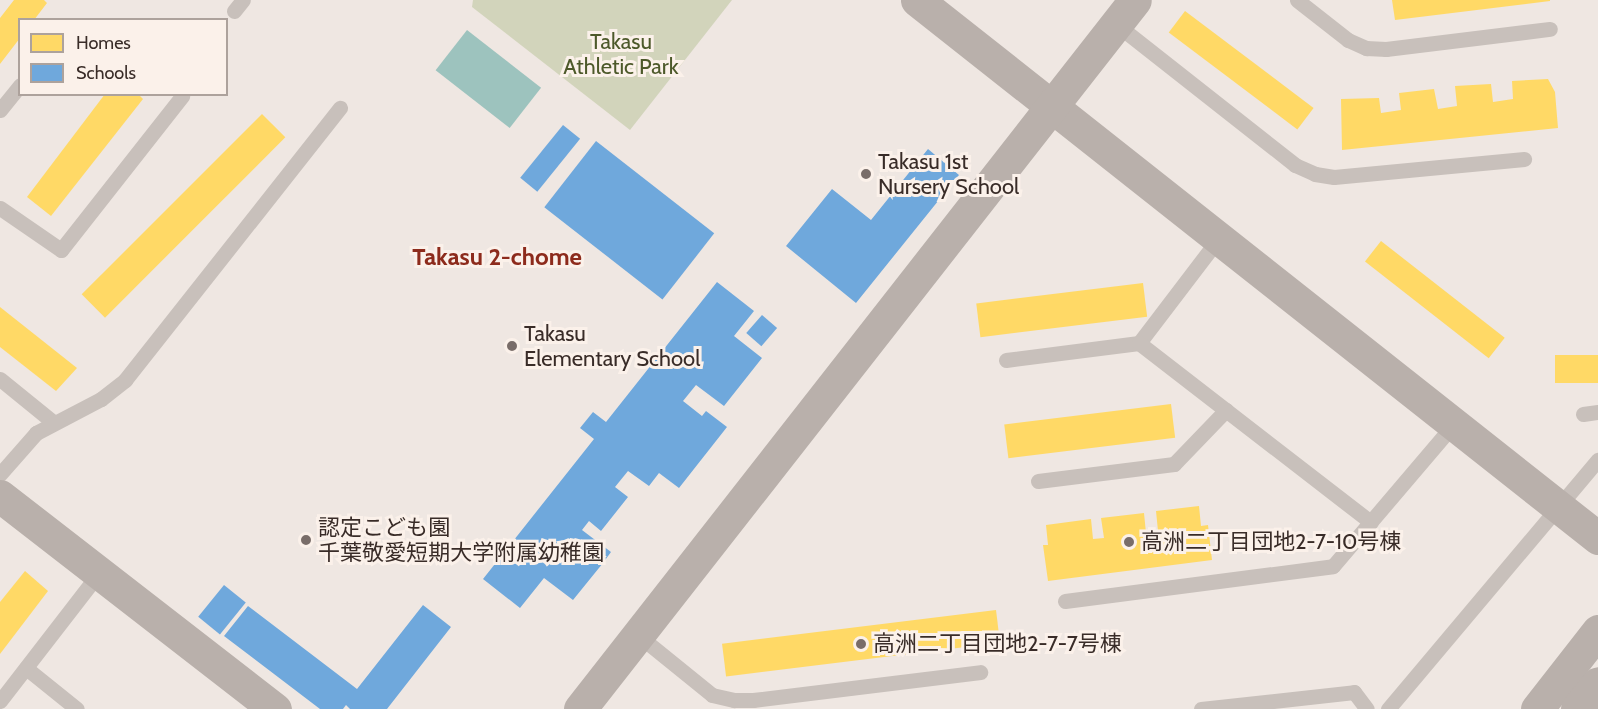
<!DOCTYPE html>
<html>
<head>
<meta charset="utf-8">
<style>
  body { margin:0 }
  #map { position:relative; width:1598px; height:709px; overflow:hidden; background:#efe7e2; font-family:Cabin,"Noto Sans JP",sans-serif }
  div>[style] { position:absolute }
  .green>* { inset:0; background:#d2d4bb }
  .water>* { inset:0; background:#9dc3be; transform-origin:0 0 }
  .homes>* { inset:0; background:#ffd966; transform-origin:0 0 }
  .schools>* { inset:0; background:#6fa8dc; transform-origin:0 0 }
  .lane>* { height:15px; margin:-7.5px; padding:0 7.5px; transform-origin:7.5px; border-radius:7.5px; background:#c8c0bb }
  .secondary>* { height:33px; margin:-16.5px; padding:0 16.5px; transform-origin:16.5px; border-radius:16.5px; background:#b9b0ab }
  .dots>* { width:16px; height:16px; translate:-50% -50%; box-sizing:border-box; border:3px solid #fbf1ea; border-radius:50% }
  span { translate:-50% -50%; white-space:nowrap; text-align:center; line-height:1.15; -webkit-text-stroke:6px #fbf1ea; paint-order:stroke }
  .park-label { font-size:22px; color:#4d592a }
  .poi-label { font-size:22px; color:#392c28 }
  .left { translate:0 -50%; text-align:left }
  .neighbourhood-label { font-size:24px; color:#8d2b1c; font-weight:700 }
  .legend { position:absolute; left:18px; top:18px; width:210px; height:78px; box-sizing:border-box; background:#fbf1ea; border:2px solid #ada29c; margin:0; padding:8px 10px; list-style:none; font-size:18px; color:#392c28 }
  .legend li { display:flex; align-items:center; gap:12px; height:30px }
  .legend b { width:30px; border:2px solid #ada29c }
</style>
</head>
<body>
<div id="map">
  <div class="green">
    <div style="clip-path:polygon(473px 0,732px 0,630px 130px,472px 7px)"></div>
  </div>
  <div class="water">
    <div style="left:467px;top:30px;width:94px;height:51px;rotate:38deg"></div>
  </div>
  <div class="homes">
    <div style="clip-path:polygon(14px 0,44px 0,47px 3px,34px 20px,20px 20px,20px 38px,0 64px,0 18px)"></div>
    <div style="clip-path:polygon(1392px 0,1550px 0,1550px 1px,1395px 20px)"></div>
    <div style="left:1185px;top:11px;width:161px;height:27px;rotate:37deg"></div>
    <div style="clip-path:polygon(1548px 79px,1555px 92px,1558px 128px,1342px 150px,1341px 99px,1379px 98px,1381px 113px,1401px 110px,1399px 93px,1434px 89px,1438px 109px,1457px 106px,1455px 86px,1491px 84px,1493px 102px,1513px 99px,1512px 81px)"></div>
    <div style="clip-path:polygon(105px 94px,138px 94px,143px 99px,51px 216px,27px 197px)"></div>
    <div style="left:262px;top:114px;width:33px;height:255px;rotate:45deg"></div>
    <div style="left:1381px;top:241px;width:157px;height:26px;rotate:38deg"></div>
    <div style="left:1143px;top:283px;width:34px;height:168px;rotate:83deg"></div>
    <div style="clip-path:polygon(0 307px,77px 368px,56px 391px,0 347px)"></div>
    <div style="left:1598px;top:355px;width:28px;height:43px;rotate:90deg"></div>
    <div style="left:1171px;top:404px;width:34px;height:168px;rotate:83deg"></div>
    <div style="clip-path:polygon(1199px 506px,1201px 526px,1208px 525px,1212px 560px,1048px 581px,1043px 545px,1048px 545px,1046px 525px,1091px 519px,1093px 539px,1104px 538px,1101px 518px,1144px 513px,1146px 533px,1158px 531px,1156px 511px)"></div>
    <div style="clip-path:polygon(25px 571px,48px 591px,0 654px,0 602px)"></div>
    <div style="left:996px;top:610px;width:33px;height:276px;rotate:83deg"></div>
  </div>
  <div class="schools">
    <div style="left:563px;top:125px;width:22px;height:68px;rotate:39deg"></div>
    <div style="left:596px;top:141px;width:150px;height:84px;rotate:38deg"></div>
    <div style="clip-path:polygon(928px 149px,959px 175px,856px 303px,786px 246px,832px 189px,871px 220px)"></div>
    <div style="clip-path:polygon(717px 282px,754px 311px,734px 336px,762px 358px,724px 406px,696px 385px,683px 401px,702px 416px,706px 411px,727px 427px,679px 488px,659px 473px,649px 486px,628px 471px,615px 487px,628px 497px,601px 531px,589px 521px,582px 530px,611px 552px,603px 563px,573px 600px,544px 578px,520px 608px,483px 579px,594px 439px,580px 428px,593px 412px,606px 422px)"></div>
    <div style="left:762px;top:315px;width:20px;height:24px;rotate:41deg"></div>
    <div style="left:224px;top:585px;width:28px;height:41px;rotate:39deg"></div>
    <div style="clip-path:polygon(423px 605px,451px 627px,387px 709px,350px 709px,346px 705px,343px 709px,320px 709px,224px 636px,248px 606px,357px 689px)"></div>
  </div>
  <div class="lane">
    <div style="left:1297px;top:0;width:65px;rotate:38.1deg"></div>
    <div style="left:1348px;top:40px;width:20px;rotate:24deg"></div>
    <div style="left:1366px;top:48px;width:20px;rotate:3deg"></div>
    <div style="left:1386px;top:49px;width:165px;rotate:-7deg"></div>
    <div style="left:234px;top:11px;width:14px;rotate:-51deg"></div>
    <div style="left:1116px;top:24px;width:228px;rotate:38.2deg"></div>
    <div style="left:1295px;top:165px;width:22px;rotate:24deg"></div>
    <div style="left:1315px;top:174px;width:19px;rotate:9deg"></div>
    <div style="left:1334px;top:177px;width:191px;rotate:-5.4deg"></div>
    <div style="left:0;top:110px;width:32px;rotate:-51deg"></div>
    <div style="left:0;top:208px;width:74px;rotate:34.5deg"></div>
    <div style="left:61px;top:250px;width:196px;rotate:-51.8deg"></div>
    <div style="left:1139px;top:343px;width:132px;rotate:-52.7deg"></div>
    <div style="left:1006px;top:360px;width:134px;rotate:-7.3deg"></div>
    <div style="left:1139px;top:343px;width:293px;rotate:37.7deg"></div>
    <div style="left:0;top:379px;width:68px;rotate:39.1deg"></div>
    <div style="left:1583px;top:414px;width:15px;rotate:-8deg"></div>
    <div style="left:0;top:474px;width:55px;rotate:-48.7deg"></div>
    <div style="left:36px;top:433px;width:73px;rotate:-27.6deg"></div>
    <div style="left:101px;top:399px;width:31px;rotate:-38deg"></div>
    <div style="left:125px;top:380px;width:347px;rotate:-51.7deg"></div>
    <div style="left:1038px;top:481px;width:137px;rotate:-7.1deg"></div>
    <div style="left:1174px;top:464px;width:75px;rotate:-46.1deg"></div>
    <div style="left:1065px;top:601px;width:270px;rotate:-7.4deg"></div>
    <div style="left:1333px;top:566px;width:187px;rotate:-49.6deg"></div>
    <div style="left:638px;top:635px;width:95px;rotate:39deg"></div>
    <div style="left:712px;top:695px;width:23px;rotate:13deg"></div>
    <div style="left:734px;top:700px;width:19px"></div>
    <div style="left:753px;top:700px;width:229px;rotate:-7deg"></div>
    <div style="left:26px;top:668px;width:65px;rotate:38.8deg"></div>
    <div style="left:0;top:701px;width:162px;rotate:-52.3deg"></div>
    <div style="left:1201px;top:709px;width:154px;rotate:-6.3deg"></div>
    <div style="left:1354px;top:692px;width:21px;rotate:53deg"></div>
    <div style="left:1388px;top:709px;width:326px;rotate:-49.9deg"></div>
  </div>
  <div class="secondary">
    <div style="left:917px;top:0;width:868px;rotate:38.31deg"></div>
    <div style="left:0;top:496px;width:348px;rotate:37.8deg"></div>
    <div style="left:580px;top:709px;width:900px;rotate:-51.95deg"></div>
    <div style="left:1537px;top:709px;width:99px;rotate:-52deg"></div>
    <div style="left:1577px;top:709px;width:33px;rotate:-51deg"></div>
  </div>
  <div class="dots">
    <div style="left:866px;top:174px;background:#796d69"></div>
    <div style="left:512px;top:346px;background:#796d69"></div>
    <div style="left:306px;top:540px;background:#796d69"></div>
    <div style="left:1129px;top:542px;background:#796d69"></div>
    <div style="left:861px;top:644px;background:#796d69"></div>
  </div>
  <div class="park-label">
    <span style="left:621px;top:54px">Takasu<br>Athletic Park</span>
  </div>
  <div class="poi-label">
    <span class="left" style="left:878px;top:174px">Takasu 1st<br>Nursery School</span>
    <span class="left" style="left:524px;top:346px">Takasu<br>Elementary School</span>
    <span class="left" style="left:318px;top:540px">認定こども園<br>千葉敬愛短期大学附属幼稚園</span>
    <span class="left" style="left:1141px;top:542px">高洲二丁目団地2-7-10号棟</span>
    <span class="left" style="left:873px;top:644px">高洲二丁目団地2-7-7号棟</span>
  </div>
  <div class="neighbourhood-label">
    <span style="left:497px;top:257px">Takasu 2-chome</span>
  </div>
  <ul class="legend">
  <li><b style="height:16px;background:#ffd966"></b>Homes</li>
  <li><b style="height:16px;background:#6fa8dc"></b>Schools</li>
  </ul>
</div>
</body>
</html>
